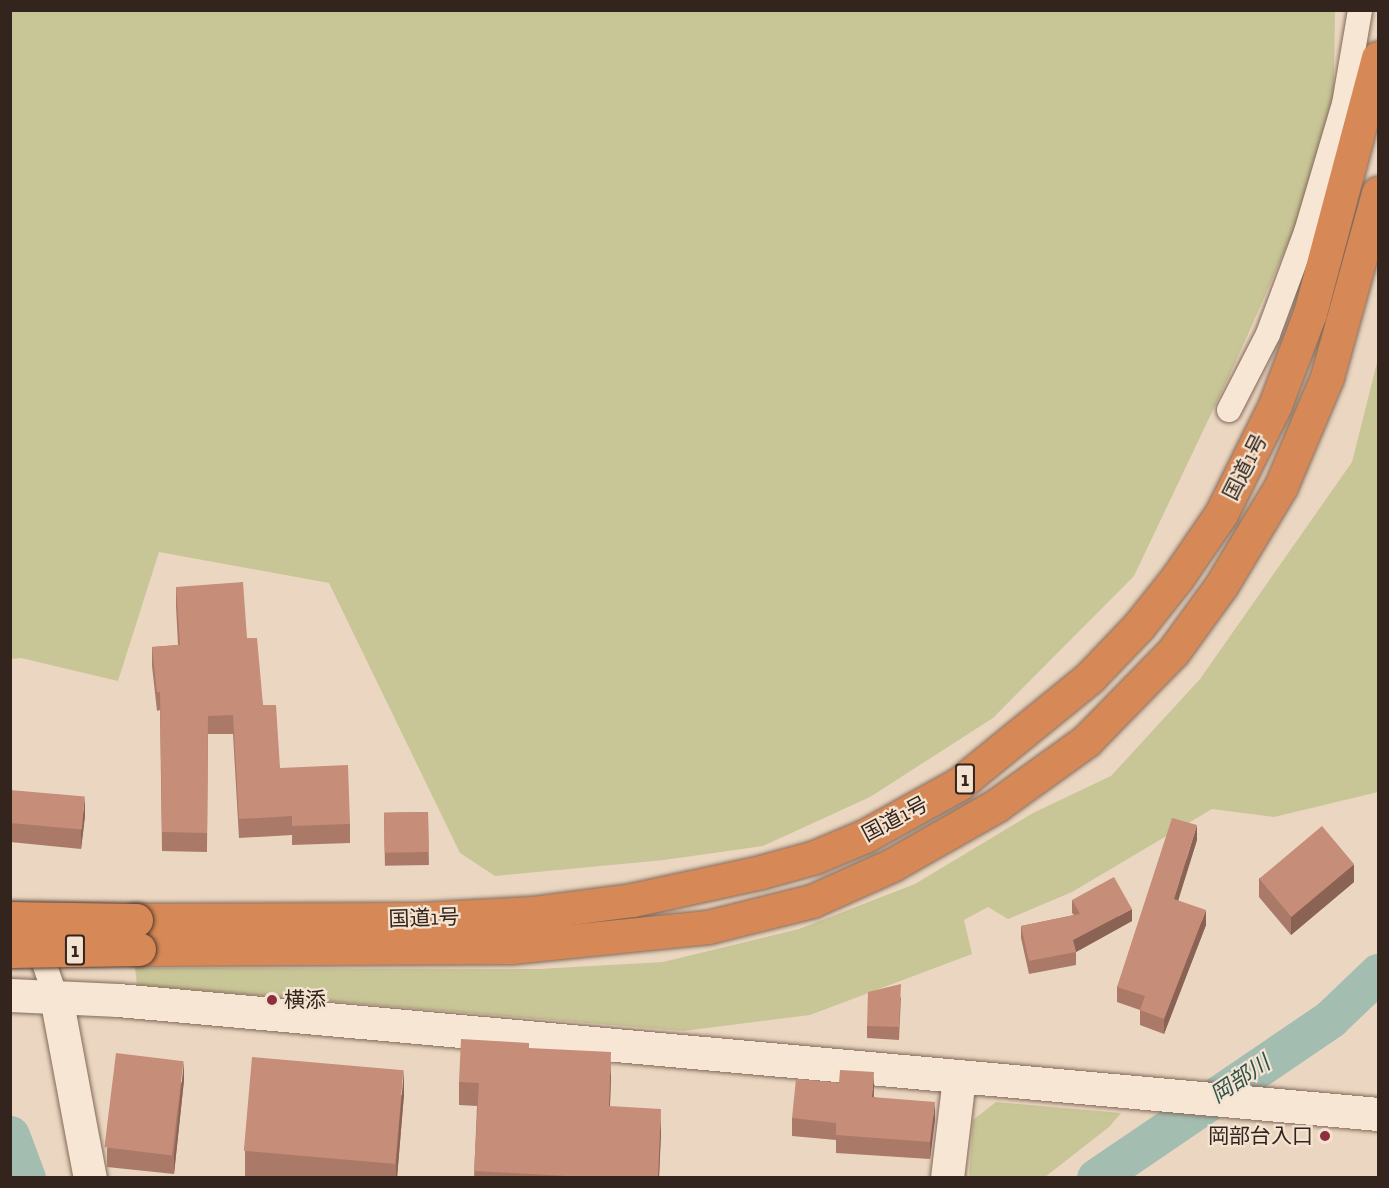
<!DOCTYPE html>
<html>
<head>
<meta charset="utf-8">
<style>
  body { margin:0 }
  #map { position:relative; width:1389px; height:1188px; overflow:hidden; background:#ebd7c1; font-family:"Zilla Slab","Noto Sans JP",serif }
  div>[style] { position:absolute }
  .green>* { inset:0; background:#c8c596 }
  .river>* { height:39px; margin:-19.5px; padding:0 19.5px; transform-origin:19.5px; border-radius:19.5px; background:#a3bdb1 }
  .roads { filter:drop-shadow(0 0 2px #83695a) drop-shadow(0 0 2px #83695a) }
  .street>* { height:24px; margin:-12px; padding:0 12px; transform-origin:12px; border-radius:12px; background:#f6e6d3 }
  .secondary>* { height:33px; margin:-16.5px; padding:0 16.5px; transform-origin:16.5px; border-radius:16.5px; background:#f6e6d3 }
  .highway>* { height:33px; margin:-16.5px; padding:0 16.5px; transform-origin:16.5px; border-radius:16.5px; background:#d68956 }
  .bridges { filter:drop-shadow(0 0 2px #50382e) drop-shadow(0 0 2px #50382e) }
  .highway-bridge>* { height:33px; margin:-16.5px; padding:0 16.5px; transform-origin:16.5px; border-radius:16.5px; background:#d68956 }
  .wall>* { inset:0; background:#aa7968; transform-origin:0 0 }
  .shaded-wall>* { inset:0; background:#8b6355 }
  .building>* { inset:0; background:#c68d79; transform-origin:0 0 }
  .dots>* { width:16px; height:16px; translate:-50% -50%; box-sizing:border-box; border:3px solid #f3e3d0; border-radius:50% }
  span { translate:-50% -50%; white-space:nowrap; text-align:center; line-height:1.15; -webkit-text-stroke:4.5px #f3e3d0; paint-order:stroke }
  .shield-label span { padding:2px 4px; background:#f3e3d0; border:2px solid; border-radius:4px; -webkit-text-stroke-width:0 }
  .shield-label { font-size:20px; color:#33241d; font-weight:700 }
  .street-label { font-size:21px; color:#33241d }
  .poi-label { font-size:21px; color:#33241d }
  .left { translate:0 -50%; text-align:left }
  .right { translate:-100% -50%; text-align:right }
  .water-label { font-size:22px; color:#2d524a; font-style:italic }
  .frame { position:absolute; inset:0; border:12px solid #33241d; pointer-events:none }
</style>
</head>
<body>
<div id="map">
  <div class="green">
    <div style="clip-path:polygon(10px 11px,1335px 11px,1333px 142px,1232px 370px,1134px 576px,993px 718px,870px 797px,763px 846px,664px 860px,495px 876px,460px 853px,329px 583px,159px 552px,118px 681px,21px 658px,11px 659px)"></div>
    <div style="clip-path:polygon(1378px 359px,1378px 792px,1274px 817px,1212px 809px,1072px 892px,1008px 919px,988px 907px,964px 920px,972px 954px,810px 1015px,683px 1031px,137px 985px,135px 968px,539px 969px,663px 962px,799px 929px,915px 884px,1033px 813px,1111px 776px,1200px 679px,1352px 462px)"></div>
    <div style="clip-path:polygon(996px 1102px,1121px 1113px,1109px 1127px,1045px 1177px,969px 1177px,973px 1120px)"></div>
  </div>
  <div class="river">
    <div style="left:10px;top:1135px;width:46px;rotate:69.6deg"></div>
    <div style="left:1096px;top:1178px;width:284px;rotate:-34.2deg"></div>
    <div style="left:1331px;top:1018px;width:65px;rotate:-43.8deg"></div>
  </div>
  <div class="roads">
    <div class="street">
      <div style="left:1229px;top:410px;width:85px;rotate:-62.8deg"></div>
      <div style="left:1268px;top:334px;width:109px;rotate:-69.6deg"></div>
      <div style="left:1306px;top:232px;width:134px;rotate:-73.5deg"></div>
      <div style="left:1344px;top:104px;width:95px;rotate:-80.3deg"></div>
      <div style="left:29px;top:939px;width:25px;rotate:56deg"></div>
      <div style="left:43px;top:960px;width:39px;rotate:71deg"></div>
    </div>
    <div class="secondary">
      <div style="left:10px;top:995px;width:108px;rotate:2.7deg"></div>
      <div style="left:118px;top:1000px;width:1265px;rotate:5.17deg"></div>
      <div style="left:56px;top:997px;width:184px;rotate:79.4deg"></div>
      <div style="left:947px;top:1178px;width:102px;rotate:-83.2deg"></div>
    </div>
    <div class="highway">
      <div style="left:136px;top:920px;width:284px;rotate:-0.2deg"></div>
      <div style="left:420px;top:919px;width:112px;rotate:-3.1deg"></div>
      <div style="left:532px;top:913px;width:101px;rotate:-7.4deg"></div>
      <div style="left:632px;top:900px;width:132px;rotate:-12.2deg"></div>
      <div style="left:761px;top:872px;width:56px;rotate:-15.5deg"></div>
      <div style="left:815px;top:857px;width:54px;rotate:-22.8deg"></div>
      <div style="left:865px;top:836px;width:107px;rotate:-29deg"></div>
      <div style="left:959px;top:784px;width:169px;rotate:-39.2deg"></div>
      <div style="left:1090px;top:677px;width:69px;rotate:-46.2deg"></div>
      <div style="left:1138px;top:627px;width:63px;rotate:-51.5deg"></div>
      <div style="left:1177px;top:578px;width:78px;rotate:-55.5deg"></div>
      <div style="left:1221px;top:514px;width:122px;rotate:-63.6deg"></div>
      <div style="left:1275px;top:405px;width:98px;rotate:-69.2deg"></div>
      <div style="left:1310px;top:313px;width:264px;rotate:-75.1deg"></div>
      <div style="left:139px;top:949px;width:372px;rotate:-0.3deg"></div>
      <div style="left:511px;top:947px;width:198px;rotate:-5.8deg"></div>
      <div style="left:708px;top:927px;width:107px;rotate:-14deg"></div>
      <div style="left:812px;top:901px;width:88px;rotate:-24.2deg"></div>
      <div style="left:892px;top:865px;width:121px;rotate:-29.7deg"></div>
      <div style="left:997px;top:805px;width:110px;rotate:-35.7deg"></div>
      <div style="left:1086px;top:741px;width:124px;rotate:-45.7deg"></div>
      <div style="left:1173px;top:652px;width:82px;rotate:-54deg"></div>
      <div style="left:1221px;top:586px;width:117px;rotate:-59deg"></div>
      <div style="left:1281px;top:486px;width:118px;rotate:-67.1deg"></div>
      <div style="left:1327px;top:377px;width:191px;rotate:-74.5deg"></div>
    </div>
  </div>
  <div class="bridges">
    <div class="highway-bridge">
      <div style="left:10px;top:918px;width:126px;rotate:0.9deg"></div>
      <div style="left:10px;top:951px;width:129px;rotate:-0.9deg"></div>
    </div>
  </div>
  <div class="wall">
    <div style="clip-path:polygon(176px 587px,247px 638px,263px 705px,280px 768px,350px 824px,350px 843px,292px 845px,292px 835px,239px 838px,233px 734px,208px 734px,207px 852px,162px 851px,160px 710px,157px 711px,152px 666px,152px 647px,178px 645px,176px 606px)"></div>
    <div style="clip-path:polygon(10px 790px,85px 816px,81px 849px,10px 842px)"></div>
    <div style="left:428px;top:812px;width:53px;height:44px;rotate:89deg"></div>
    <div style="clip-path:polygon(1197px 840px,1178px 900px,1206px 925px,1164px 1034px,1140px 1025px,1140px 1010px,1117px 1002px,1117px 987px)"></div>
    <div style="clip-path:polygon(1259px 878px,1354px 882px,1291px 935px,1259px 897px)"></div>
    <div style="clip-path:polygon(1072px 900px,1132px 921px,1076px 952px,1076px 965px,1029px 974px,1021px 938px,1021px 926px,1074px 915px,1072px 913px)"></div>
    <div style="clip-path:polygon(901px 997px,899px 1040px,867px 1038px,867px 1026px)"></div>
    <div style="clip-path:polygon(529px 1048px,611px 1075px,610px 1107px,661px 1132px,659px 1178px,474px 1178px,477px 1106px,459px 1105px,459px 1082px)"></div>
    <div style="clip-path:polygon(184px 1080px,174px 1174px,107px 1167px,107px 1148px)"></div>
    <div style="clip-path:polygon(874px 1090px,874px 1097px,935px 1119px,930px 1159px,836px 1153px,836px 1140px,792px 1136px,792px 1118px)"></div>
    <div style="clip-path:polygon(404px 1094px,397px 1178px,262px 1178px,245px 1176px,245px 1151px)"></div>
  </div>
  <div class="shaded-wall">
    <div style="clip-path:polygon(85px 797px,85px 816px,81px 849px,81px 830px)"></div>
    <div style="clip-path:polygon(1197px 825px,1197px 840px,1174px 914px,1174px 899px)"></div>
    <div style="clip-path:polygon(1354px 864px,1354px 882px,1291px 935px,1291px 916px)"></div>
    <div style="clip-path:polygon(1132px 909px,1132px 921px,1076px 952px,1073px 940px)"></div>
    <div style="clip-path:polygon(1206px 910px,1206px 925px,1164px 1034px,1164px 1019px)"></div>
    <div style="clip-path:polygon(611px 1052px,611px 1075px,609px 1129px,609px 1106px)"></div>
    <div style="clip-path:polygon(184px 1061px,184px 1080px,174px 1174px,174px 1155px)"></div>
    <div style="clip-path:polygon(404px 1069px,404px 1094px,397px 1178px,396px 1178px,396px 1163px)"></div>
    <div style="clip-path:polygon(874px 1072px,874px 1090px,872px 1115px,872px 1097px)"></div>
    <div style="clip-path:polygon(935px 1102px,935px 1119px,930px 1159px,930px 1142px)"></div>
    <div style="clip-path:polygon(661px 1109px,661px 1132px,659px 1178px,658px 1178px)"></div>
  </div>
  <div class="building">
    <div style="clip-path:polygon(243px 582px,247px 638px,257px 638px,263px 705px,276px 705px,280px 768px,348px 765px,350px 824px,292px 826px,292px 816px,239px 819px,233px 715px,208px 716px,207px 833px,162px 832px,160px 692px,157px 692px,152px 647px,180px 645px,176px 587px)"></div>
    <div style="left:10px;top:790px;width:75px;height:33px;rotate:5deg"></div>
    <div style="left:428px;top:812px;width:40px;height:44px;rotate:89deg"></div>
    <div style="clip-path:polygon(1172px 818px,1197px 825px,1174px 899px,1206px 910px,1164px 1019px,1140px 1010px,1145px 996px,1117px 987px)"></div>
    <div style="left:1322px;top:826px;width:50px;height:82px;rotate:50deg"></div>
    <div style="clip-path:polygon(1114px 877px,1132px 909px,1073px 940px,1076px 952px,1029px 961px,1021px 926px,1080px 914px,1072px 900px)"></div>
    <div style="clip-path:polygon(901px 984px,899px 1027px,867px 1026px,868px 992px)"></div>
    <div style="clip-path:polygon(461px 1039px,529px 1043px,529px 1048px,611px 1052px,609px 1106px,661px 1109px,658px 1178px,604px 1178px,474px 1171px,479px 1083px,459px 1082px)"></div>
    <div style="left:116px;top:1053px;width:68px;height:95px;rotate:7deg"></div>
    <div style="left:252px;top:1057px;width:152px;height:94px;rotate:5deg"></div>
    <div style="clip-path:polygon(840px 1070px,874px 1072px,872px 1097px,935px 1102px,930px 1142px,836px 1135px,836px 1123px,792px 1118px,796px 1079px,839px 1083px)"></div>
  </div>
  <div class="dots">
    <div style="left:272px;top:1000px;background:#8e2e3e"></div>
    <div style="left:1325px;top:1136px;background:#8e2e3e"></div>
  </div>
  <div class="shield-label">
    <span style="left:965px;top:779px">1</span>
    <span style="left:75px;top:950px">1</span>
  </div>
  <div class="street-label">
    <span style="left:1245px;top:467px;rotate:-63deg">国道1号</span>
    <span style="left:895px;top:819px;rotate:-28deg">国道1号</span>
    <span style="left:424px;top:918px;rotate:-2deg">国道1号</span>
  </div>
  <div class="poi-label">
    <span class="left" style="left:284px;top:1000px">横添</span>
    <span class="right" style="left:1313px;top:1136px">岡部台入口</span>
  </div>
  <div class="water-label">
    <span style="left:1240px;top:1079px;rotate:-34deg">岡部川</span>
  </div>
  <div class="frame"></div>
</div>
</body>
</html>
